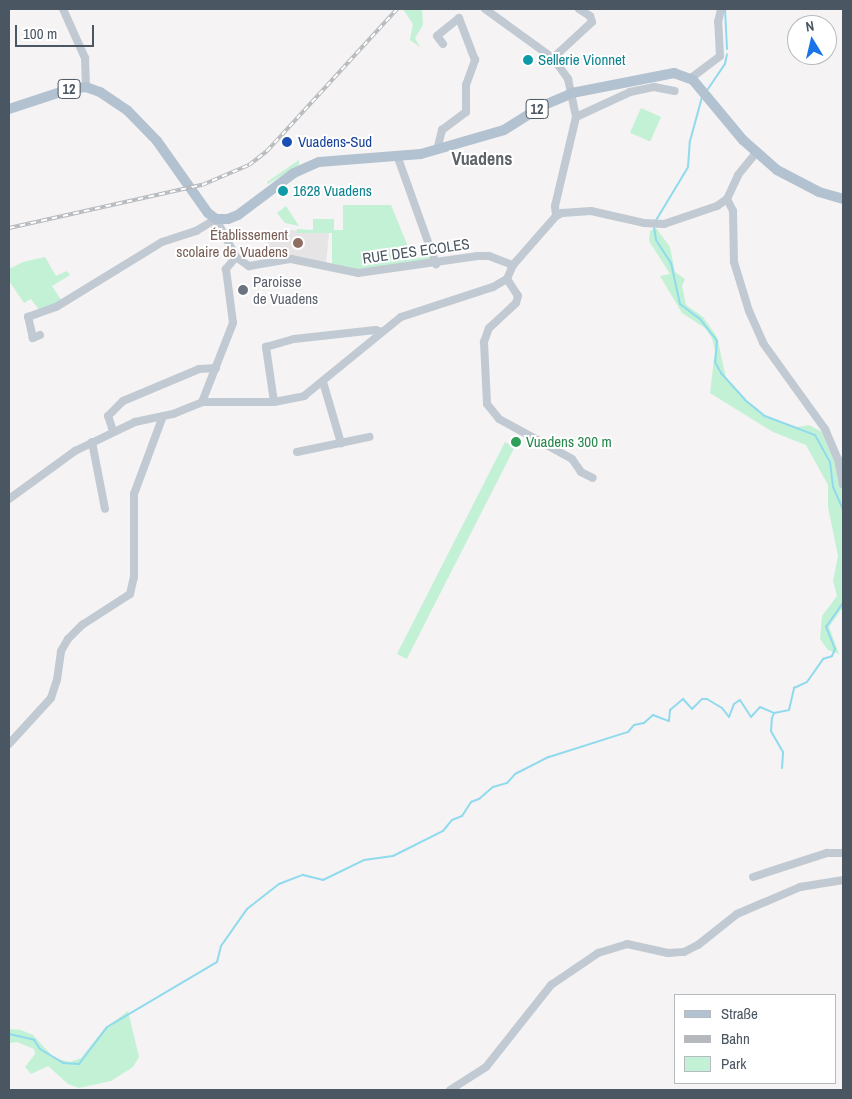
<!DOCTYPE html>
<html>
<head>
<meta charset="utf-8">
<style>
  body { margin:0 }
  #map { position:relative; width:852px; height:1099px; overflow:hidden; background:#f5f3f3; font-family:"Archivo Narrow",sans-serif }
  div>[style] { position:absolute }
  .education>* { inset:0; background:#e6e4e5 }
  .green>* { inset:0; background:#c3f1d5; transform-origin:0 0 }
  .stream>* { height:2px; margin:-1px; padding:0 1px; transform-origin:1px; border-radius:1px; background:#90daee }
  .minor>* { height:8px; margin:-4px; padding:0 4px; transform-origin:4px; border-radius:4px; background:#c1cad2 }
  .major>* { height:10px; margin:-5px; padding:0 5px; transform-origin:5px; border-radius:5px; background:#b3c2d1 }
  .rail>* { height:4px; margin-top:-2px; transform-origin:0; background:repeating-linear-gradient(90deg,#fff 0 5.5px,#b5b8bd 0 11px); box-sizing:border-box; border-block:1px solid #b5b8bd }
  .dots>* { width:14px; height:14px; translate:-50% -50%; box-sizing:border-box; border:2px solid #fff; border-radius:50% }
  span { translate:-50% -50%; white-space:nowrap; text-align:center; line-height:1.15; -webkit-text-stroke:4px #fff; paint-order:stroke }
  .shield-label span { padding:1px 4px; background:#fff; border:1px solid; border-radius:4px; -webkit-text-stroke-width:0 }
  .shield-label { font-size:14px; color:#4a5661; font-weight:700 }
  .culture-label { font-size:15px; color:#0d838f }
  .left { translate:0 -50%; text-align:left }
  .transit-label { font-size:15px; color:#164399 }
  .education-label { font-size:15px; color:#785e54 }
  .right { translate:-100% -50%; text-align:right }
  .street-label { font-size:15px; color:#4a5661 }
  .worship-label { font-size:15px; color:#5b616d }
  .leisure-label { font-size:15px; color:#27864d }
  .quarter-label { font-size:18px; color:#5f6368; font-weight:700 }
  .frame { position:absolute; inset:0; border:10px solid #4a5661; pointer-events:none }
  .legend { position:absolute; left:674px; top:994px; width:162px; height:90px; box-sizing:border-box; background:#fff; border:1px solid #b7bbc0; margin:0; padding:6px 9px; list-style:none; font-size:15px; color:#4a5661 }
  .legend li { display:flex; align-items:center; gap:10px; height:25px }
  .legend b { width:25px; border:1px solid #b7bbc0 }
  .north { position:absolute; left:787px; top:15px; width:50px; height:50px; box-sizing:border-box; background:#fff; border:1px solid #b7bbc0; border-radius:50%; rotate:351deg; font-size:14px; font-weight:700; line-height:20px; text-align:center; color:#4a5661 }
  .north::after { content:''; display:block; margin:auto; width:18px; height:22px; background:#1a73e8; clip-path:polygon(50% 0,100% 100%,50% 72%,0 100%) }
  .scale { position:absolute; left:15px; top:25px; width:79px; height:22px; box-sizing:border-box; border:2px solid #4a5661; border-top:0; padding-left:6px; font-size:15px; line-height:18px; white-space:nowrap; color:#4a5661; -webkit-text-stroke:4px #fff; paint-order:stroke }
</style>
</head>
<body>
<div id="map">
  <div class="education">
    <div style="clip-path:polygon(288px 230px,329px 233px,326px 264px,264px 259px,264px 253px,270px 250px,266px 237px)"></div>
  </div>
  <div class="green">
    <div style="clip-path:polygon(403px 9px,422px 9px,423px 25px,415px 38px,420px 47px,410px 40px,413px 24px)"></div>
    <div style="left:641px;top:108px;width:22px;height:27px;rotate:24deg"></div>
    <div style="clip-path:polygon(299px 160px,299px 165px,268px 184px,267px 182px)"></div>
    <div style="clip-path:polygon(343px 205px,391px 205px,413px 259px,431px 255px,432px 260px,365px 271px,332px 265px,332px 233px,296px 233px,297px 229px,313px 230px,313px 219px,334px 219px,334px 230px,343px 230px)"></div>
    <div style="clip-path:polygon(286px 206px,299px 226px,285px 223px,277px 213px)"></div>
    <div style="clip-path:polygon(656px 228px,670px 247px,675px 272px,685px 279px,682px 286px,686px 305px,703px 317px,717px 337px,726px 378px,759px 413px,784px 424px,798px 427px,809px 425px,826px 434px,843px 485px,843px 607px,829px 627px,839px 654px,828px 650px,820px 639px,822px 616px,837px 596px,833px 581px,838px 556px,828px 507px,828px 485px,806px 445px,773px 432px,710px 393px,715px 351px,712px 338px,705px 328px,682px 313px,660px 276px,670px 274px,649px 241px,650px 231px)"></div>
    <div style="clip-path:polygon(45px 257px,56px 276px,67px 271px,70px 275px,52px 286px,62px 301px,40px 311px,31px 299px,24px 303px,9px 281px,9px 269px,23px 262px)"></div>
    <div style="left:505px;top:442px;width:11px;height:238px;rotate:27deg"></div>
    <div style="clip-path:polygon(128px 1011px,139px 1057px,133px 1067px,111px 1081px,79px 1088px,68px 1084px,48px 1066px,31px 1074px,25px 1067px,35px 1054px,34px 1049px,17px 1042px,9px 1043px,9px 1029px,21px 1030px,33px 1035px,54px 1058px,70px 1062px,81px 1058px,104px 1029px)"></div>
  </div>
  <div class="stream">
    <div style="left:725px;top:9px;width:40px;rotate:87.1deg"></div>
    <div style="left:708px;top:89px;width:30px;rotate:-56deg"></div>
    <div style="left:725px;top:64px;width:10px;rotate:-79deg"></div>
    <div style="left:655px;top:222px;width:64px;rotate:-59deg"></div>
    <div style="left:688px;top:167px;width:26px;rotate:-86deg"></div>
    <div style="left:690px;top:141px;width:46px;rotate:-74.7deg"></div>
    <div style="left:654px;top:227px;width:13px;rotate:81deg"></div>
    <div style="left:656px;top:240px;width:27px;rotate:57deg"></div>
    <div style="left:671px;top:263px;width:42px;rotate:77.6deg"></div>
    <div style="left:680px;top:304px;width:25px;rotate:37deg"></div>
    <div style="left:700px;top:319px;width:28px;rotate:52deg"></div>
    <div style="left:717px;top:341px;width:21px;rotate:95deg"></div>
    <div style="left:715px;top:362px;width:13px;rotate:61deg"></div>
    <div style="left:721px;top:373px;width:36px;rotate:48deg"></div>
    <div style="left:745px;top:400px;width:26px;rotate:39deg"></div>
    <div style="left:765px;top:416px;width:53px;rotate:20.8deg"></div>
    <div style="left:815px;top:435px;width:31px;rotate:61deg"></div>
    <div style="left:830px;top:462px;width:25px;rotate:83deg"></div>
    <div style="left:833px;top:487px;width:24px;rotate:66deg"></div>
    <div style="left:843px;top:568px;width:2px;rotate:90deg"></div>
    <div style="left:782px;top:768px;width:16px;rotate:-86deg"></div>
    <div style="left:783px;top:752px;width:24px;rotate:-120deg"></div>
    <div style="left:771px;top:731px;width:13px;rotate:-86deg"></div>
    <div style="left:772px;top:718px;width:5px;rotate:-68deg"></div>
    <div style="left:774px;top:713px;width:15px;rotate:-11deg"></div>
    <div style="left:789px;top:710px;width:23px;rotate:-77deg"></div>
    <div style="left:794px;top:688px;width:14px;rotate:-25deg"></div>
    <div style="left:807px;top:682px;width:28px;rotate:-55deg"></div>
    <div style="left:823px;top:659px;width:9px;rotate:-18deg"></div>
    <div style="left:832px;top:656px;width:8px;rotate:-67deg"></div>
    <div style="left:835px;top:649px;width:24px;rotate:-112deg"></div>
    <div style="left:826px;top:627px;width:29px;rotate:-55deg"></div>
    <div style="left:9px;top:1034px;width:26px;rotate:13deg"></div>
    <div style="left:34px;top:1040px;width:11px;rotate:56deg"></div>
    <div style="left:40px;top:1049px;width:27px;rotate:31deg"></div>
    <div style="left:63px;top:1063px;width:16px;rotate:4deg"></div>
    <div style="left:79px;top:1064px;width:46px;rotate:-52.9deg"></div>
    <div style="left:107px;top:1027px;width:128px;rotate:-30.6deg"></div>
    <div style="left:217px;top:962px;width:16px;rotate:-76deg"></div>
    <div style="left:221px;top:946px;width:45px;rotate:-54.9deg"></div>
    <div style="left:247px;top:909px;width:41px;rotate:-38deg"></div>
    <div style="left:279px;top:884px;width:26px;rotate:-21deg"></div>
    <div style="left:303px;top:875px;width:21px;rotate:14deg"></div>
    <div style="left:323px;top:880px;width:46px;rotate:-26deg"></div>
    <div style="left:364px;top:860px;width:29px;rotate:-8deg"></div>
    <div style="left:393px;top:856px;width:56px;rotate:-26.6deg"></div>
    <div style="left:443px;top:831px;width:14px;rotate:-51deg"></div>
    <div style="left:452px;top:820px;width:11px;rotate:-22deg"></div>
    <div style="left:462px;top:816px;width:17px;rotate:-57deg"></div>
    <div style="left:471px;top:802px;width:9px;rotate:-21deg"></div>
    <div style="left:479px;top:799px;width:18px;rotate:-41deg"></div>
    <div style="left:493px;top:787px;width:15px;rotate:-16deg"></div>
    <div style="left:507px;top:783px;width:12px;rotate:-48deg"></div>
    <div style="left:515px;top:774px;width:38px;rotate:-27deg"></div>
    <div style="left:549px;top:757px;width:83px;rotate:-17.6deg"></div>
    <div style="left:628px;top:732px;width:9px;rotate:-49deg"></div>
    <div style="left:634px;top:725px;width:10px;rotate:-11deg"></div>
    <div style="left:644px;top:723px;width:12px;rotate:-42deg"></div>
    <div style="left:653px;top:715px;width:17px;rotate:21deg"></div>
    <div style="left:669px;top:721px;width:11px;rotate:-85deg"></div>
    <div style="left:670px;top:710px;width:17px;rotate:-40deg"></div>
    <div style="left:683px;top:699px;width:13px;rotate:48deg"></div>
    <div style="left:692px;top:709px;width:14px;rotate:-45deg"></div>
    <div style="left:702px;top:699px;width:5px"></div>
    <div style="left:707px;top:699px;width:17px;rotate:31deg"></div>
    <div style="left:722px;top:708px;width:11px;rotate:52deg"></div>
    <div style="left:729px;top:717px;width:14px;rotate:-69deg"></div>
    <div style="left:734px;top:704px;width:7px;rotate:-34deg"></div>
    <div style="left:740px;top:700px;width:20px;rotate:57deg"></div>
    <div style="left:751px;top:717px;width:13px;rotate:-48deg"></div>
    <div style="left:760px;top:707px;width:15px;rotate:23deg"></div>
  </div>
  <div class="minor">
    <div style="left:63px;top:9px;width:54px;rotate:65.8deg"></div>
    <div style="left:85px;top:58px;width:29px;rotate:88deg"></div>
    <div style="left:485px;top:9px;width:84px;rotate:35.8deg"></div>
    <div style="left:553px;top:58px;width:26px;rotate:54deg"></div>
    <div style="left:568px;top:79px;width:39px;rotate:78deg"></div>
    <div style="left:576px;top:117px;width:91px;rotate:103.3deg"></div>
    <div style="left:555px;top:206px;width:10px;rotate:84deg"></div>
    <div style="left:553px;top:58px;width:53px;rotate:-42.7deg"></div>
    <div style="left:592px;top:22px;width:6px;rotate:-108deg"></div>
    <div style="left:590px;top:16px;width:13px;rotate:-148deg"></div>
    <div style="left:691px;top:78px;width:36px;rotate:-37deg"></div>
    <div style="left:720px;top:56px;width:34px;rotate:-93deg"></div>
    <div style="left:718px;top:22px;width:13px;rotate:-77deg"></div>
    <div style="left:576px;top:117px;width:60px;rotate:-24.8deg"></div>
    <div style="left:630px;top:92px;width:25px;rotate:-12deg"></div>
    <div style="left:654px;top:87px;width:21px;rotate:11deg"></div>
    <div style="left:437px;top:150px;width:21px;rotate:-76deg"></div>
    <div style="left:442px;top:130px;width:30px;rotate:-37deg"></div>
    <div style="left:466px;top:112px;width:27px;rotate:-90deg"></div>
    <div style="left:466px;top:85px;width:27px;rotate:-70deg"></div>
    <div style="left:475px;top:60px;width:45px;rotate:-110.9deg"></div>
    <div style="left:459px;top:18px;width:28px;rotate:141deg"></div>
    <div style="left:437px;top:36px;width:10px;rotate:53deg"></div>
    <div style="left:398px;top:158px;width:113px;rotate:70.3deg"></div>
    <div style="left:727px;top:199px;width:13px;rotate:63deg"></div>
    <div style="left:733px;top:211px;width:51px;rotate:88.9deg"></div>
    <div style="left:734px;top:262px;width:51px;rotate:73deg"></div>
    <div style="left:749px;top:311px;width:35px;rotate:66deg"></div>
    <div style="left:763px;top:343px;width:106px;rotate:54.2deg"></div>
    <div style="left:825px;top:429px;width:33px;rotate:67deg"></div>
    <div style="left:838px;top:459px;width:26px;rotate:79deg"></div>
    <div style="left:236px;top:257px;width:16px;rotate:35deg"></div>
    <div style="left:249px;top:266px;width:43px;rotate:-9.5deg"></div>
    <div style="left:291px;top:259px;width:68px;rotate:11.8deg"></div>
    <div style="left:358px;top:273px;width:121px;rotate:-8.1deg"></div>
    <div style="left:478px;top:256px;width:11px"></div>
    <div style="left:489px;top:256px;width:26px;rotate:21deg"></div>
    <div style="left:507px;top:279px;width:20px;rotate:57deg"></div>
    <div style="left:518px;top:296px;width:7px;rotate:106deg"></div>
    <div style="left:516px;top:303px;width:37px;rotate:137deg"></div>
    <div style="left:489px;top:328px;width:15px;rotate:110deg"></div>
    <div style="left:484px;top:342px;width:62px;rotate:87.2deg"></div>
    <div style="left:487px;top:404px;width:19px;rotate:51deg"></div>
    <div style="left:499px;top:419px;width:83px;rotate:28.7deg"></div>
    <div style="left:572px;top:459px;width:16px;rotate:55deg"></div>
    <div style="left:581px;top:472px;width:13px;rotate:27deg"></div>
    <div style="left:40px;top:335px;width:8px;rotate:157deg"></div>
    <div style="left:33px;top:338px;width:22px;rotate:-103deg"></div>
    <div style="left:28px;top:317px;width:30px;rotate:-20deg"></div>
    <div style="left:56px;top:307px;width:124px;rotate:-31.5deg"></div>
    <div style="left:162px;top:242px;width:36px;rotate:-18deg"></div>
    <div style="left:196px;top:231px;width:23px;rotate:-31deg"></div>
    <div style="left:216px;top:219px;width:43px;rotate:62.2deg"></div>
    <div style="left:236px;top:257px;width:16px;rotate:130deg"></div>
    <div style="left:226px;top:269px;width:54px;rotate:82.6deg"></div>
    <div style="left:233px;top:323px;width:85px;rotate:111.4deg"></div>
    <div style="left:323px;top:382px;width:64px;rotate:73.6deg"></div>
    <div style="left:274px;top:402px;width:56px;rotate:-98.3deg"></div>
    <div style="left:266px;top:347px;width:29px;rotate:-16deg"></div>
    <div style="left:294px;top:339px;width:82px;rotate:-6.3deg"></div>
    <div style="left:376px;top:330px;width:6px;rotate:18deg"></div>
    <div style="left:113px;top:431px;width:16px;rotate:-108deg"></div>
    <div style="left:108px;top:416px;width:21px;rotate:-45deg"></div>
    <div style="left:123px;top:401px;width:82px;rotate:-22.8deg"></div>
    <div style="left:199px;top:369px;width:17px;rotate:-3deg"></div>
    <div style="left:92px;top:442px;width:68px;rotate:79deg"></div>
    <div style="left:297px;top:452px;width:74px;rotate:-11.8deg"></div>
    <div style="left:9px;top:499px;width:82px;rotate:-36deg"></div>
    <div style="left:75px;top:451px;width:67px;rotate:-25.8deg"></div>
    <div style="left:135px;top:422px;width:39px;rotate:-12deg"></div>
    <div style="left:173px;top:414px;width:31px;rotate:-22deg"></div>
    <div style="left:202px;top:402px;width:72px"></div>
    <div style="left:274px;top:402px;width:31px;rotate:-11deg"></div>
    <div style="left:304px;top:396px;width:125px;rotate:-39.2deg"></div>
    <div style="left:401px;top:317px;width:97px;rotate:-18.1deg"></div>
    <div style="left:493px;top:287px;width:16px;rotate:-30deg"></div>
    <div style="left:507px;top:279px;width:15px;rotate:-67deg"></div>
    <div style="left:513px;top:265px;width:65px;rotate:-48.7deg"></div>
    <div style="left:556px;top:216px;width:7px;rotate:-27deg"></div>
    <div style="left:562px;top:213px;width:29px;rotate:-4deg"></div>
    <div style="left:591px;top:211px;width:54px;rotate:12.8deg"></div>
    <div style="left:644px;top:223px;width:20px;rotate:3deg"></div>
    <div style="left:664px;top:224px;width:56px;rotate:-18.8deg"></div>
    <div style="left:717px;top:206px;width:12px;rotate:-35deg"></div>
    <div style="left:727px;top:199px;width:26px;rotate:-65deg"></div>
    <div style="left:738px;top:175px;width:28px;rotate:-51deg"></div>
    <div style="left:9px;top:744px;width:62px;rotate:-47.6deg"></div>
    <div style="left:51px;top:698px;width:19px;rotate:-72deg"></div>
    <div style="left:57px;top:680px;width:29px;rotate:-82deg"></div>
    <div style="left:61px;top:651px;width:14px;rotate:-60deg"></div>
    <div style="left:68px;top:639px;width:20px;rotate:-45deg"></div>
    <div style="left:82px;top:625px;width:57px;rotate:-32.9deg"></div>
    <div style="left:130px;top:594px;width:17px;rotate:-77deg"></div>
    <div style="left:134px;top:577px;width:83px;rotate:-90deg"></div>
    <div style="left:134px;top:494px;width:83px;rotate:-69.6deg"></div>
    <div style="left:753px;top:877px;width:78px;rotate:-18deg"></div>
    <div style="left:827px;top:853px;width:16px"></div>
    <div style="left:450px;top:1090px;width:43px;rotate:-32.6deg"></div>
    <div style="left:486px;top:1067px;width:105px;rotate:-51.6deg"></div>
    <div style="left:551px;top:985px;width:57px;rotate:-34.2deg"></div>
    <div style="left:598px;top:953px;width:30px;rotate:-17deg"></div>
    <div style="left:627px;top:944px;width:42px;rotate:12.4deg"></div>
    <div style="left:668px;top:953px;width:16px;rotate:-4deg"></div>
    <div style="left:684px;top:952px;width:16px;rotate:-27deg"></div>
    <div style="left:698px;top:945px;width:50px;rotate:-38.5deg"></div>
    <div style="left:737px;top:914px;width:69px;rotate:-23.2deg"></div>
    <div style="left:800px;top:887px;width:44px;rotate:-9.2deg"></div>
  </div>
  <div class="major">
    <div style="left:9px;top:109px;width:64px;rotate:-18.2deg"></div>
    <div style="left:70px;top:89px;width:16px;rotate:-7deg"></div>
    <div style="left:86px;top:87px;width:15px;rotate:20deg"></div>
    <div style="left:100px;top:92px;width:32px;rotate:34deg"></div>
    <div style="left:127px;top:110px;width:43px;rotate:45.9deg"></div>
    <div style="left:157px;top:141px;width:88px;rotate:54.7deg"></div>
    <div style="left:208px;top:213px;width:10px;rotate:37deg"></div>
    <div style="left:216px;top:219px;width:12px"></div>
    <div style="left:228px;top:219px;width:11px;rotate:-22deg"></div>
    <div style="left:238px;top:215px;width:70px;rotate:-36.9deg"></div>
    <div style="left:294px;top:173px;width:27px;rotate:-24deg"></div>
    <div style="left:319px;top:162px;width:102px;rotate:-4.5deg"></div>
    <div style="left:421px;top:154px;width:86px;rotate:-16.1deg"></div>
    <div style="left:504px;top:130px;width:45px;rotate:-32.3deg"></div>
    <div style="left:542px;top:106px;width:33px;rotate:-23deg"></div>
    <div style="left:572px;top:93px;width:104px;rotate:-11.1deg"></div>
    <div style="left:674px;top:73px;width:20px;rotate:20deg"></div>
    <div style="left:693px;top:80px;width:78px;rotate:50.2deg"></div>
    <div style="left:743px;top:140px;width:45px;rotate:41.4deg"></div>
    <div style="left:777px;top:170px;width:47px;rotate:27.6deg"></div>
    <div style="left:819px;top:192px;width:25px;rotate:16deg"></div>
  </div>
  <div class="rail">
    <div style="left:9px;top:228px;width:198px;rotate:-12.6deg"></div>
    <div style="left:202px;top:185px;width:51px;rotate:-23.1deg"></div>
    <div style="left:249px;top:165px;width:23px;rotate:-38deg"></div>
    <div style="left:267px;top:151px;width:193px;rotate:-47.5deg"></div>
  </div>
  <div class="dots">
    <div style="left:528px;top:60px;background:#0f9aa8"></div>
    <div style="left:287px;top:142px;background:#1a4fb4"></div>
    <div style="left:283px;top:191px;background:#0f9aa8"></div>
    <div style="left:298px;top:243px;background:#8d6e63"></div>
    <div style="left:243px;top:290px;background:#6b7280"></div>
    <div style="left:516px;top:442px;background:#2e9e5b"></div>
  </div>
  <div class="shield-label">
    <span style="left:69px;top:89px">12</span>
    <span style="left:537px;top:109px">12</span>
  </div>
  <div class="culture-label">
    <span class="left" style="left:538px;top:60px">Sellerie Vionnet</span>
    <span class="left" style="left:293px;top:191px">1628 Vuadens</span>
  </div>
  <div class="transit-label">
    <span class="left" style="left:298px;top:142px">Vuadens-Sud</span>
  </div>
  <div class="education-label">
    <span class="right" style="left:288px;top:243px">Établissement<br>scolaire de Vuadens</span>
  </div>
  <div class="street-label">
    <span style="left:416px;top:251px;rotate:-8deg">RUE DES ECOLES</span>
  </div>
  <div class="worship-label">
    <span class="left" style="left:253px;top:290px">Paroisse<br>de Vuadens</span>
  </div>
  <div class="leisure-label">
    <span class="left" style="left:526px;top:442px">Vuadens 300 m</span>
  </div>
  <div class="quarter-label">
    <span style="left:482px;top:159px">Vuadens</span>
  </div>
  <div class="frame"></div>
  <ul class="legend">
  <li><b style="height:6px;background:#b3c2d1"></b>Straße</li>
  <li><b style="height:6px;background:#b5b8bd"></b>Bahn</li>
  <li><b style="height:14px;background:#c3f1d5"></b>Park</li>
  </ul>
  <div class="north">N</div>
  <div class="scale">100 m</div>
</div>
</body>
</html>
